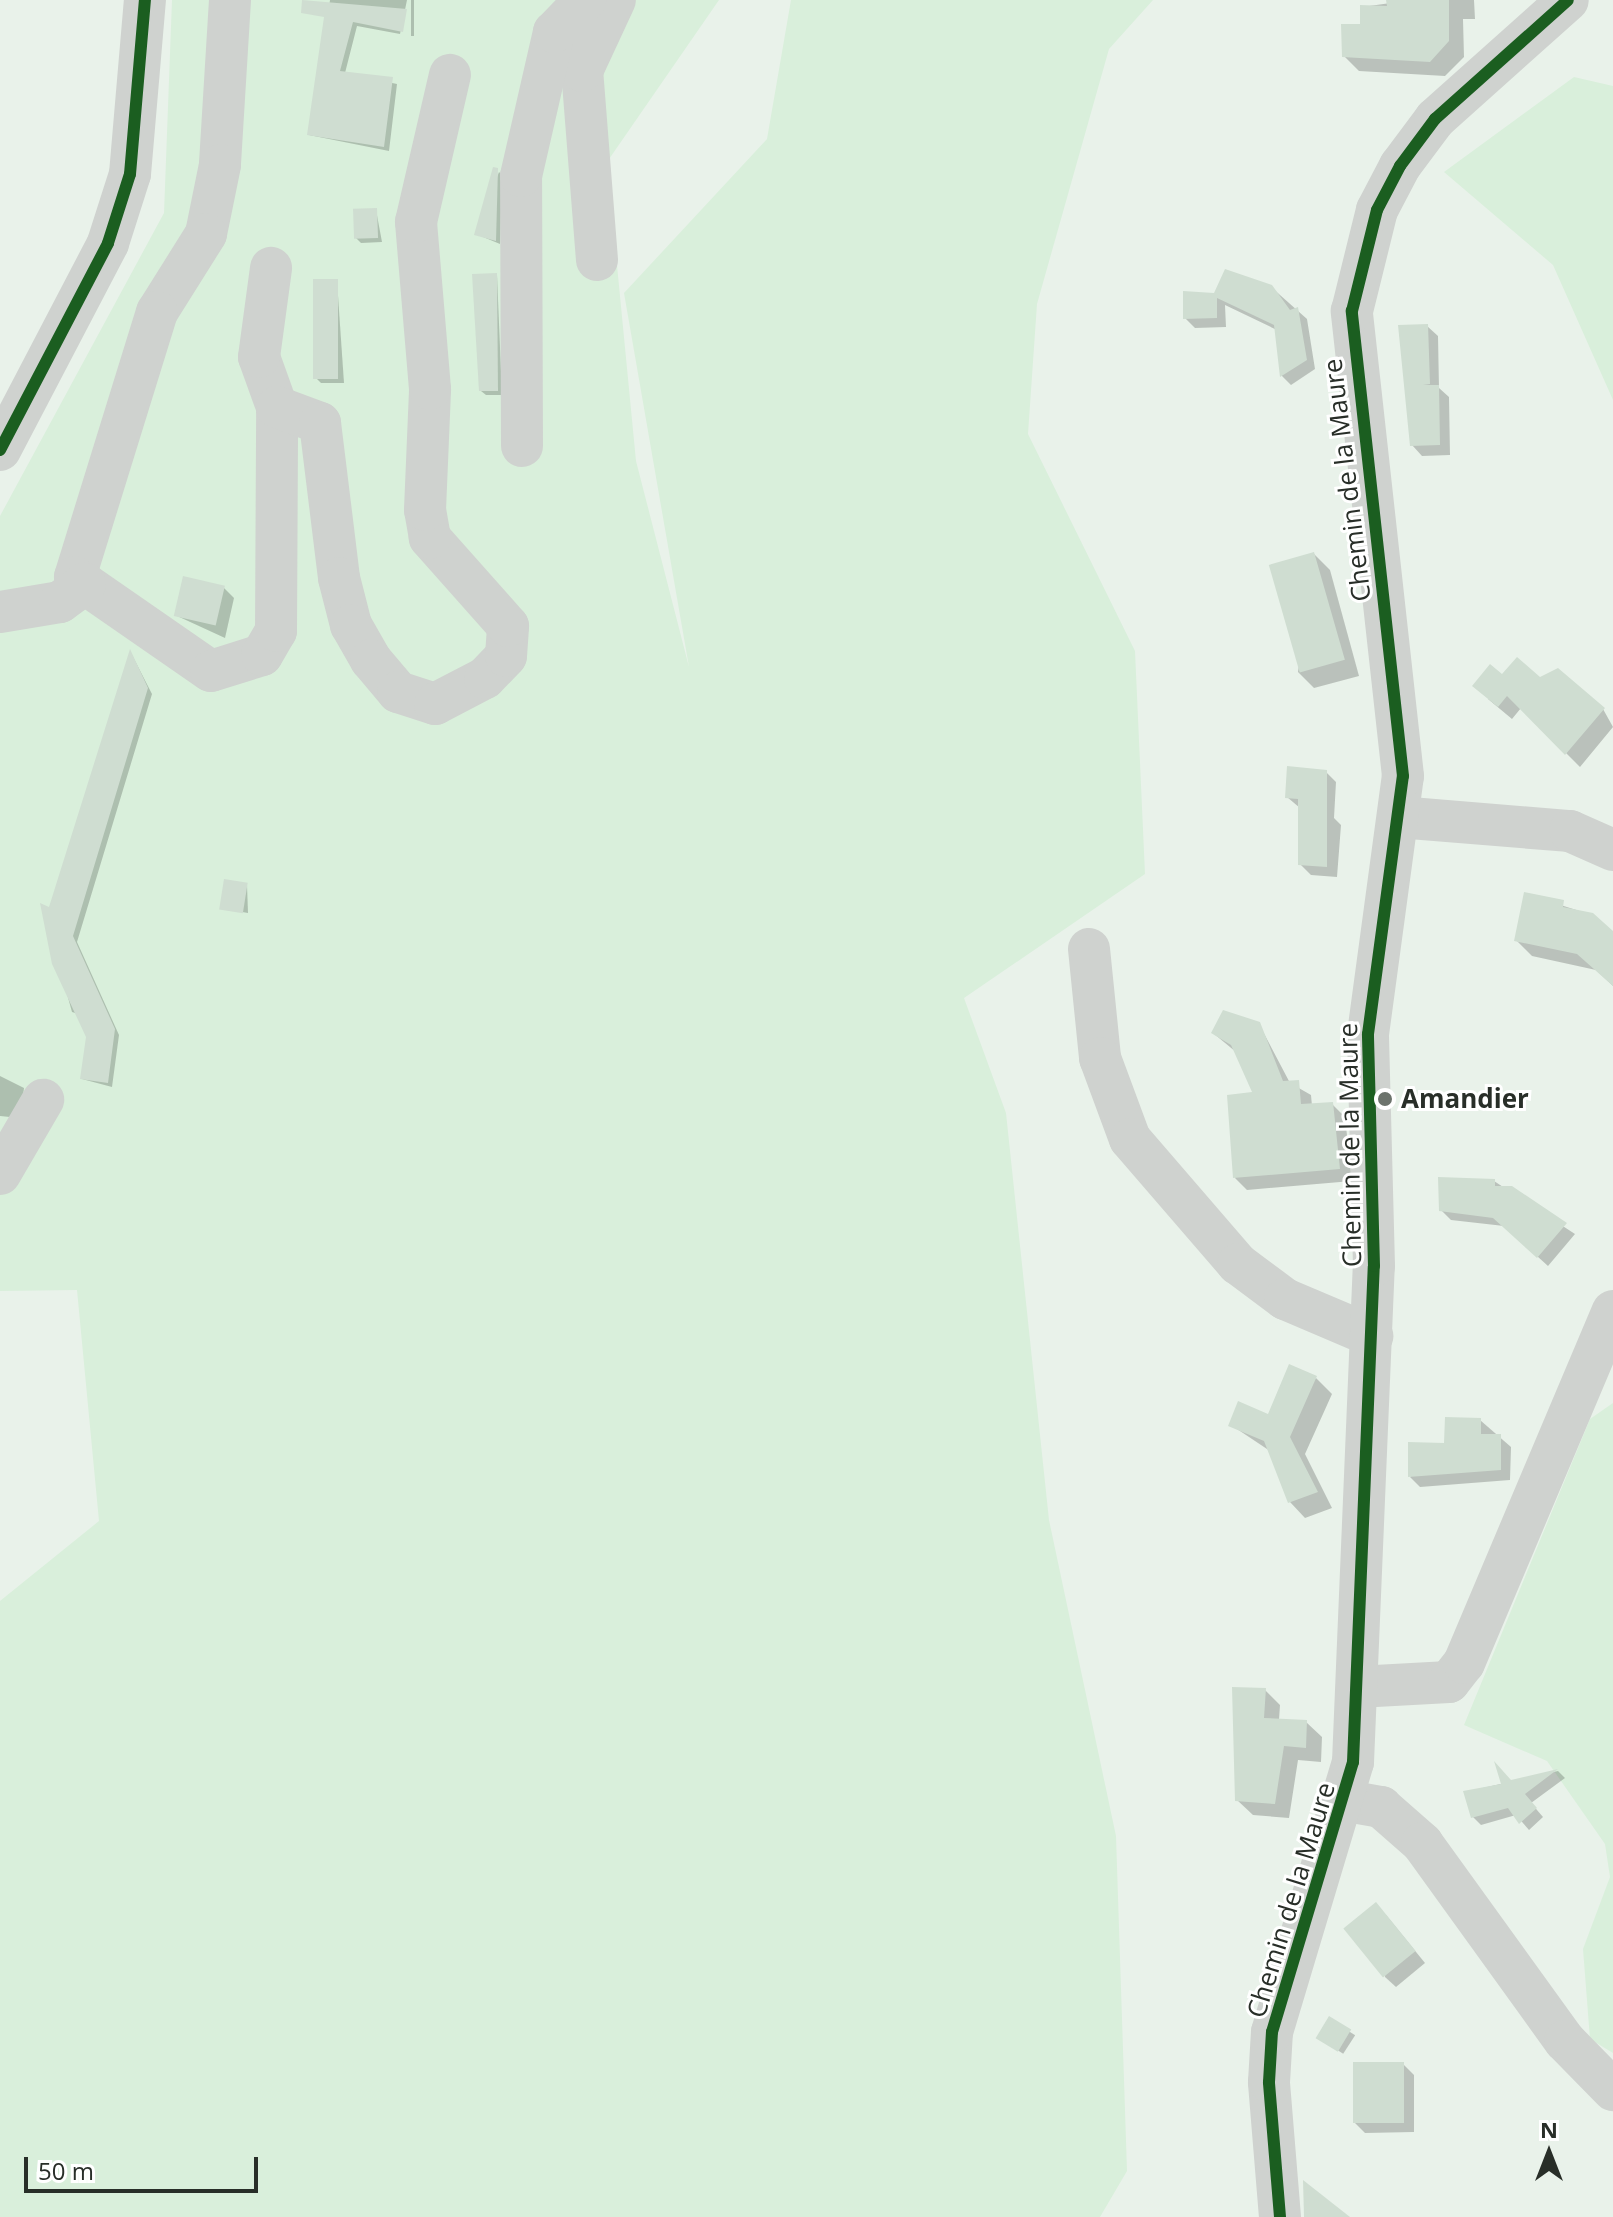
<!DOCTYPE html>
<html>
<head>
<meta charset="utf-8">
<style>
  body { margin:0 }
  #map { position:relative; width:1613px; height:2217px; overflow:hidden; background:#e9f2ea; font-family:"Open Sans",sans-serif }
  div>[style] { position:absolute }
  .green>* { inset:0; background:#d9efdb }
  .shadow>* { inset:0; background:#0003; transform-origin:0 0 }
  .building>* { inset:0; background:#cfddd1; transform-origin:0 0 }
  .minor>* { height:42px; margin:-21px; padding:0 21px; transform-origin:21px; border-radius:21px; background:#cfd2cf }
  .cycleway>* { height:12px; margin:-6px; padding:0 6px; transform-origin:6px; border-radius:6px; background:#1b5e20 }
  .dots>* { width:22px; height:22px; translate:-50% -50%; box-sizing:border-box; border:4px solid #fff; border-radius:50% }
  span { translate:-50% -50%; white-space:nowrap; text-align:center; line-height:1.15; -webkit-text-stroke:6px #fff; paint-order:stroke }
  .street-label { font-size:26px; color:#282e28 }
  .poi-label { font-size:26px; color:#282e28; font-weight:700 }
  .left { translate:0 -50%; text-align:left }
  .north { position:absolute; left:1509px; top:2113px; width:80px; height:80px; -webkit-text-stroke:6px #fff; paint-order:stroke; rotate:0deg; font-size:22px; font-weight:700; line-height:32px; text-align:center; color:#282e28 }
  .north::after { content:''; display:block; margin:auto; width:28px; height:36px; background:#282e28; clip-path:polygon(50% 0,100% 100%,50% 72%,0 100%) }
  .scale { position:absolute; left:24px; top:2157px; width:234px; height:36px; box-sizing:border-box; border:4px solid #282e28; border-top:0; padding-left:10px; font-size:24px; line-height:28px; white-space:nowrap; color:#282e28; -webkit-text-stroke:6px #fff; paint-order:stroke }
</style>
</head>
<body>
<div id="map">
  <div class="green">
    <div style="clip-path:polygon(172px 0,719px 0,607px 162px,636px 461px,689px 667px,624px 293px,767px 139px,791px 0,1153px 0,1109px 49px,1037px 304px,1028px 434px,1135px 651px,1145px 874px,964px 998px,1006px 1113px,1049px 1520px,1116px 1836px,1127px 2171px,1100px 2217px,0 2217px,0 1601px,99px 1521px,77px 1290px,0 1291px,0 516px,164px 213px)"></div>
    <div style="clip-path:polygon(1574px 77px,1613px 86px,1613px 400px,1553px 265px,1444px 172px)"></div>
    <div style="clip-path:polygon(1613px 1403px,1613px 2053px,1590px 2039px,1583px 1949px,1610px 1877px,1605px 1844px,1547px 1761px,1464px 1725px,1590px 1419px)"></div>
  </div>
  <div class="shadow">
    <div style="clip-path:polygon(330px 0,407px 0,400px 34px,357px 26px,345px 73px,397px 84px,389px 151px,309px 135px)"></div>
    <div style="left:411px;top:0;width:3px;height:36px"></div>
    <div style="clip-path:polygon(1412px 0,1474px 0,1475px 19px,1463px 19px,1464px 57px,1445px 76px,1359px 71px,1344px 56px,1362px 26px,1362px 7px)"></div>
    <div style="clip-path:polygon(499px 172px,502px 175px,500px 244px,476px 234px)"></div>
    <div style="clip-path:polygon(376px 210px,382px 242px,361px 243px,356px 238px)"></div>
    <div style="clip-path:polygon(497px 275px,502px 395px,486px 395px,481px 391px)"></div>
    <div style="clip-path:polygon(337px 281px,344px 383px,321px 383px,316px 378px)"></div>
    <div style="clip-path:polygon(1271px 287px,1307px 319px,1315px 369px,1291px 385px,1282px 376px,1277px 330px,1225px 305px,1226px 327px,1195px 328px,1185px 318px,1215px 295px)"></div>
    <div style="clip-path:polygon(1427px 326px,1438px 336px,1439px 388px,1449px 397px,1450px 455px,1422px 456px,1412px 445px)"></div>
    <div style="clip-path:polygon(1314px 554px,1330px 570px,1359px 676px,1314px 688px,1298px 672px)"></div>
    <div style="clip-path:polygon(224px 588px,234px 598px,225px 638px,175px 615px)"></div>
    <div style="clip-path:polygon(131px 653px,152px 694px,77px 942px,119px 1035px,112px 1087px,82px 1079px,88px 1037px,82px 1015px,72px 1012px,43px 907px,51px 910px)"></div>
    <div style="clip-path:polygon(1503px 677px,1540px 679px,1603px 709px,1613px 727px,1580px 767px,1521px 708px,1512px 719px,1488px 699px)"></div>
    <div style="clip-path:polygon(1326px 772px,1336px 782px,1334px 818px,1341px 825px,1337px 877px,1311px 875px,1300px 864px,1300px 808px,1287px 797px)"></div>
    <div style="clip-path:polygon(247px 885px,248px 913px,220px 908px)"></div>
    <div style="clip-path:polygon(1526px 894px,1592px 915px,1613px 932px,1613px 986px,1596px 970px,1532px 956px,1516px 940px)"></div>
    <div style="clip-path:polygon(1259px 1024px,1290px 1083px,1311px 1095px,1312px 1106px,1332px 1104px,1345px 1117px,1352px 1181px,1247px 1190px,1235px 1178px,1255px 1094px,1236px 1052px,1213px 1033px)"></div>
    <div style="clip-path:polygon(0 1076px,24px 1088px,20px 1118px,0 1116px)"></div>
    <div style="clip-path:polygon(1494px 1181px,1575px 1234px,1548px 1266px,1504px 1226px,1451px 1220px,1441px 1210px)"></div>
    <div style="clip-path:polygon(1316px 1378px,1332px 1394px,1305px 1454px,1332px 1508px,1305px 1518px,1290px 1502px,1270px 1451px,1231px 1425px,1269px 1416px)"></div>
    <div style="clip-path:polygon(1480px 1420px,1511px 1447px,1510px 1480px,1420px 1487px,1410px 1477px)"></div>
    <div style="clip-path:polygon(1265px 1690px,1280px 1705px,1279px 1720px,1306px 1722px,1322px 1737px,1321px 1762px,1298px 1760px,1289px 1818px,1253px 1815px,1237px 1800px)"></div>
    <div style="clip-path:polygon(1558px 1771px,1565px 1778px,1531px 1803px,1543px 1817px,1529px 1830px,1516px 1815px,1481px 1825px,1473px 1817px,1465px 1792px)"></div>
    <div style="clip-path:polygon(1386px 1915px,1425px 1963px,1396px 1987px,1385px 1977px)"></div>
    <div style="left:1330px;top:2019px;width:30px;height:22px;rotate:33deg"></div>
    <div style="clip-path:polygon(1403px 2064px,1414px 2075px,1414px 2132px,1365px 2133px,1355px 2123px)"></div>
  </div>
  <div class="building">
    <div style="clip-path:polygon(302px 0,407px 9px,403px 32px,353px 22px,340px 71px,393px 77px,384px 147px,307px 135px,324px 17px,301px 13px)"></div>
    <div style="clip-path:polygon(1386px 0,1449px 0,1449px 41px,1430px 62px,1342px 57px,1341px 24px,1360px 24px,1360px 5px,1387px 6px)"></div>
    <div style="clip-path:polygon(493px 167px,498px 168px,496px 241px,474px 235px)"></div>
    <div style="left:377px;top:208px;width:30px;height:24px;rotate:88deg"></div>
    <div style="clip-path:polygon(1225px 269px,1272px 285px,1290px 310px,1298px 307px,1307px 360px,1280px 377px,1274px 325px,1217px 298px,1217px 318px,1183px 319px,1183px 291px,1214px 293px)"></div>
    <div style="clip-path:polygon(497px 273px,498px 391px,479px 391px,472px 274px)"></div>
    <div style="left:313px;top:279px;width:25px;height:100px"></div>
    <div style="clip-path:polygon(1428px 324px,1430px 384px,1423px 385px,1439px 385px,1440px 445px,1410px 446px,1398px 325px)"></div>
    <div style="left:1314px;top:552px;width:112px;height:47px;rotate:74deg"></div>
    <div style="left:183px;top:576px;width:43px;height:41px;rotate:13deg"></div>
    <div style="clip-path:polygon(130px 649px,148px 688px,73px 936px,115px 1029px,108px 1083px,80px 1079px,86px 1037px,52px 964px,40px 903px,49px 907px)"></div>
    <div style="clip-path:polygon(1517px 657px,1540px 677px,1558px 668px,1605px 708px,1565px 755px,1507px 696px,1498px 707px,1472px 686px,1490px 664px,1502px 674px)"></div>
    <div style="clip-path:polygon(1287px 766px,1327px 770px,1327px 867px,1298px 865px,1298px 799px,1285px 798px)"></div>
    <div style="left:224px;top:879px;width:24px;height:31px;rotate:9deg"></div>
    <div style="clip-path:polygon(1524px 892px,1564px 900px,1563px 907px,1593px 913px,1613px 931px,1613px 986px,1577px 954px,1514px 941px)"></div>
    <div style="clip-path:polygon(1223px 1010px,1260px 1022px,1283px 1081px,1299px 1080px,1301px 1104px,1333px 1102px,1340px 1169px,1233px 1178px,1227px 1095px,1252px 1092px,1231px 1045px,1211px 1033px)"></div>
    <div style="clip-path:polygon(1438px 1177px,1495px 1179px,1495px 1186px,1512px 1186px,1567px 1223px,1537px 1258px,1493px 1218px,1439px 1211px)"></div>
    <div style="clip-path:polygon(1289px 1364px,1317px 1376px,1290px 1437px,1318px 1492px,1288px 1503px,1264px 1441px,1228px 1426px,1238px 1401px,1268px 1414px)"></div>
    <div style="clip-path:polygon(1445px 1417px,1481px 1418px,1481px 1434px,1501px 1434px,1501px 1470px,1408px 1477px,1408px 1442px,1444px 1443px)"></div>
    <div style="clip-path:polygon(1232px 1687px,1266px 1688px,1264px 1718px,1307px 1720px,1306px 1748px,1284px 1746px,1275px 1804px,1235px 1801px)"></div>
    <div style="clip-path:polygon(1494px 1761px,1511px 1780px,1558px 1769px,1525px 1794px,1537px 1808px,1519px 1824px,1508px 1808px,1471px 1818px,1463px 1791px,1501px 1784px)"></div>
    <div style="left:1376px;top:1902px;width:63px;height:42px;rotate:51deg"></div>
    <div style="left:1329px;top:2016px;width:26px;height:26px;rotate:31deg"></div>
    <div style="left:1404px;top:2062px;width:61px;height:51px;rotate:90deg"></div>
    <div style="clip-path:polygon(1303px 2180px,1350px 2217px,1304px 2217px)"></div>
  </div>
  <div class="minor">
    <div style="left:230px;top:0;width:165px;rotate:93.5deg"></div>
    <div style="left:220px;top:165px;width:70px;rotate:101.5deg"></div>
    <div style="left:206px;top:234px;width:92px;rotate:122.1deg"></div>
    <div style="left:157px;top:312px;width:277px;rotate:107.2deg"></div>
    <div style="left:75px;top:577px;width:165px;rotate:34.7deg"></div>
    <div style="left:211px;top:671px;width:53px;rotate:-17.4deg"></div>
    <div style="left:262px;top:655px;width:28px;rotate:-60deg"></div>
    <div style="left:276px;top:631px;width:224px;rotate:-89.7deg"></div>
    <div style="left:277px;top:407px;width:53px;rotate:-109.8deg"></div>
    <div style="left:259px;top:357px;width:90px;rotate:-82.3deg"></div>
    <div style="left:597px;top:260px;width:190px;rotate:-94.5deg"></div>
    <div style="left:582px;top:71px;width:78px;rotate:-65.1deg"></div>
    <div style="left:277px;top:407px;width:46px;rotate:20.4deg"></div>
    <div style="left:320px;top:423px;width:156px;rotate:83deg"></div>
    <div style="left:339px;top:578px;width:49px;rotate:75.7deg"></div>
    <div style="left:351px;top:625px;width:40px;rotate:60.3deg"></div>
    <div style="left:371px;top:660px;width:42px;rotate:49.8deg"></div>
    <div style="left:398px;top:692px;width:39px;rotate:18deg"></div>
    <div style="left:435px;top:704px;width:56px;rotate:-27.5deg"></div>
    <div style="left:485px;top:678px;width:30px;rotate:-46deg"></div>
    <div style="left:506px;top:656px;width:30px;rotate:-86deg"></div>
    <div style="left:508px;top:626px;width:118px;rotate:-131.6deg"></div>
    <div style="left:430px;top:538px;width:28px;rotate:-100deg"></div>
    <div style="left:425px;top:510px;width:121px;rotate:-87.6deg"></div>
    <div style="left:430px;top:389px;width:168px;rotate:-94.8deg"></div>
    <div style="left:416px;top:222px;width:151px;rotate:-77deg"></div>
    <div style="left:522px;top:446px;width:270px;rotate:-90.2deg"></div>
    <div style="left:521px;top:176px;width:148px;rotate:-77.1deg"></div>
    <div style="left:554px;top:32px;width:45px;rotate:-45.9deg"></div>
    <div style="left:0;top:450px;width:233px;rotate:-62.4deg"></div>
    <div style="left:108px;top:243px;width:72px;rotate:-72.3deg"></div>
    <div style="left:130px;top:174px;width:175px;rotate:-85.1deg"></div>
    <div style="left:0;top:612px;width:61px;rotate:-9.5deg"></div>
    <div style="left:60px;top:602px;width:31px;rotate:-36deg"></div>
    <div style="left:1398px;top:817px;width:173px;rotate:4.7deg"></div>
    <div style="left:1570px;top:831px;width:47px;rotate:23.8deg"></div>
    <div style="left:1089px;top:949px;width:110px;rotate:84.2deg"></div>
    <div style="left:1100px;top:1058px;width:86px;rotate:69.7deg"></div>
    <div style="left:1130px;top:1139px;width:165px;rotate:49.2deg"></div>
    <div style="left:1238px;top:1264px;width:59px;rotate:36.7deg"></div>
    <div style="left:1285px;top:1299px;width:95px;rotate:23deg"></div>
    <div style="left:0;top:1174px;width:86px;rotate:-59.8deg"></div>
    <div style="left:1357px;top:1687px;width:92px;rotate:-3.1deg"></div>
    <div style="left:1449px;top:1682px;width:24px;rotate:-52deg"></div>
    <div style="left:1464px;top:1663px;width:382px;rotate:-67.1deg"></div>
    <div style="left:1347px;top:1801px;width:35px;rotate:10deg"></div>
    <div style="left:1381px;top:1807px;width:55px;rotate:41.3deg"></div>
    <div style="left:1422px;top:1843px;width:244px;rotate:54.2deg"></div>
    <div style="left:1565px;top:2041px;width:69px;rotate:45.6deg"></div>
    <div style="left:1280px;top:2217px;width:135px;rotate:-94.7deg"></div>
    <div style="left:1269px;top:2082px;width:50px;rotate:-86.6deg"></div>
    <div style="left:1272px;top:2032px;width:282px;rotate:-73.3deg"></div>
    <div style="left:1353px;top:1762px;width:496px;rotate:-87.6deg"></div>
    <div style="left:1374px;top:1266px;width:232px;rotate:-91.5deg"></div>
    <div style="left:1368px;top:1034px;width:260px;rotate:-82.3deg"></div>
    <div style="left:1403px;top:776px;width:468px;rotate:-96.3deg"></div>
    <div style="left:1352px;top:311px;width:104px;rotate:-76.1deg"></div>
    <div style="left:1377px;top:210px;width:50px;rotate:-62.4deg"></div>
    <div style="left:1400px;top:166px;width:59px;rotate:-53.3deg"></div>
    <div style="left:1435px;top:119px;width:178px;rotate:-41.8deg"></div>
  </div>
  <div class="cycleway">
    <div style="left:0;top:450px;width:233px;rotate:-62.4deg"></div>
    <div style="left:108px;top:243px;width:72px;rotate:-72.3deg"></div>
    <div style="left:130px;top:174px;width:175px;rotate:-85.1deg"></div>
    <div style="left:1280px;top:2217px;width:135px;rotate:-94.7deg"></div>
    <div style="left:1269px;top:2082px;width:50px;rotate:-86.6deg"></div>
    <div style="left:1272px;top:2032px;width:282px;rotate:-73.3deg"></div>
    <div style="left:1353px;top:1762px;width:496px;rotate:-87.6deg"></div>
    <div style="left:1374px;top:1266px;width:232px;rotate:-91.5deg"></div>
    <div style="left:1368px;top:1034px;width:260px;rotate:-82.3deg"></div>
    <div style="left:1403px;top:776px;width:468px;rotate:-96.3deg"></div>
    <div style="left:1352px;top:311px;width:104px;rotate:-76.1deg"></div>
    <div style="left:1377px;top:210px;width:50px;rotate:-62.4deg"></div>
    <div style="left:1400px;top:166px;width:59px;rotate:-53.3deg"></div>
    <div style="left:1435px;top:119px;width:178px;rotate:-41.8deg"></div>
  </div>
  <div class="dots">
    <div style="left:1385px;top:1099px;background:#6c736c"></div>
  </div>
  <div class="street-label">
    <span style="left:1347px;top:480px;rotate:-97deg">Chemin de la Maure</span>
    <span style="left:1350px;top:1145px;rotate:-91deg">Chemin de la Maure</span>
    <span style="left:1291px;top:1900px;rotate:-73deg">Chemin de la Maure</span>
  </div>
  <div class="poi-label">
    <span class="left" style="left:1401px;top:1099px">Amandier</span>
  </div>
  <div class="north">N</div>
  <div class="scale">50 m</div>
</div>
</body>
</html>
